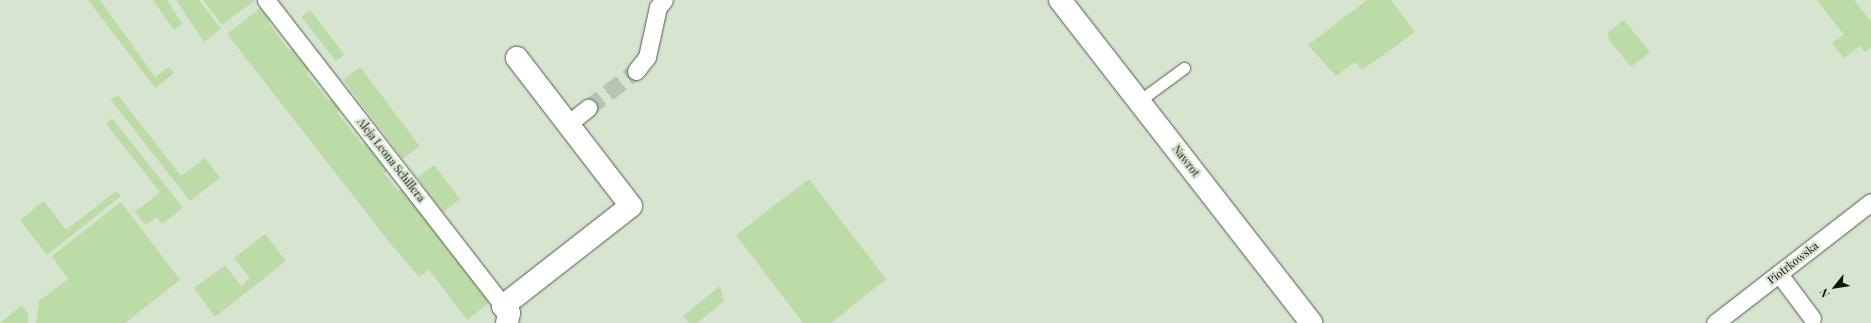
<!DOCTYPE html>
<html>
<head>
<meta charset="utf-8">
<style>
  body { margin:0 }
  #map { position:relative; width:1871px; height:323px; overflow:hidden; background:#d7e4d0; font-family:"Playfair Display",serif }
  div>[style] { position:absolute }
  .green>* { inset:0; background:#bbdca6; transform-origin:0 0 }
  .pedestrian-tunnel>* { height:17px; margin-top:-8.5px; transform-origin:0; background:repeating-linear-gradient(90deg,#b9c5b3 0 17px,transparent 0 25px) }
  .roads { filter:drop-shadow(0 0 1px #515c4b) drop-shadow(0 0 1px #515c4b) }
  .service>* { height:11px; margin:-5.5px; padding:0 5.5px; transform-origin:5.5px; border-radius:5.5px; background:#fff }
  .pedestrian>* { height:17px; margin:-8.5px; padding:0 8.5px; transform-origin:8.5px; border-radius:8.5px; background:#fff }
  .minor>* { height:22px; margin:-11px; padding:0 11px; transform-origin:11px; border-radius:11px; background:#fff }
  .tertiary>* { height:22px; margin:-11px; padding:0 11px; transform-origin:11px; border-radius:11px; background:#fff }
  span { translate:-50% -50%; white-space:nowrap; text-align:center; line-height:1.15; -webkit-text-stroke:4px #d7e4d0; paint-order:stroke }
  .street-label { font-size:11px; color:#10140d }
  .north { position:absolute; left:1815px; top:267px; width:40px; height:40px; -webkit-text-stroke:3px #d7e4d0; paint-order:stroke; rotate:240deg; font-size:11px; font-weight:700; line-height:16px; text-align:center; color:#10140d }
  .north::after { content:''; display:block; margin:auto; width:14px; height:18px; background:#10140d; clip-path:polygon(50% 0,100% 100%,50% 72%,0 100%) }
</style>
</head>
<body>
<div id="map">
  <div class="green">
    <div style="clip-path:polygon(88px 0,100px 0,155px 77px,169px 67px,174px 73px,155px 88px)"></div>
    <div style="clip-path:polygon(153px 0,167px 0,182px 24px,174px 30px)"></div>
    <div style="clip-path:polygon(176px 0,199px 0,221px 29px,204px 42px)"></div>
    <div style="clip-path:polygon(203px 0,255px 0,222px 25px)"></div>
    <div style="clip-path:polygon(1367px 0,1391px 0,1415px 32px,1362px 70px,1355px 62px,1336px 76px,1308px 45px)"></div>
    <div style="clip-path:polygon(1817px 0,1854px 0,1871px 22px,1871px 48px,1865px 52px,1860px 46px,1844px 58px,1832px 43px,1844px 35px)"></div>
    <div style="clip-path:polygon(263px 6px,273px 18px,268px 22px,289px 50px,293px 47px,310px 69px,306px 73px,329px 101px,334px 98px,341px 109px,337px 113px,363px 145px,366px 142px,388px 170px,384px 173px,398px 191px,403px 188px,490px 302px,467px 320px,429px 270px,419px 277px,390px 243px,227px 34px)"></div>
    <div style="left:310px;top:10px;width:56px;height:11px;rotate:52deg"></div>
    <div style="clip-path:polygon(1624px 20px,1650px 52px,1631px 67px,1610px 41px,1607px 33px)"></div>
    <div style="left:360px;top:67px;width:99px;height:21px;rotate:53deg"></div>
    <div style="clip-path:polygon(118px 95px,181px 176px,205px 158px,220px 178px,190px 201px,111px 100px)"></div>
    <div style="clip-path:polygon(112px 118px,183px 208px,162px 224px,157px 217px,146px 225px,135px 212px,160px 192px,106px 124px)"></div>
    <div style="left:434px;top:165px;width:43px;height:21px;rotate:53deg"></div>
    <div style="clip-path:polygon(809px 179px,886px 279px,831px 323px,803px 323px,736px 235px)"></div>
    <div style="clip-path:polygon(116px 191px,121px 196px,47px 255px,20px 220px,44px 201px,66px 230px)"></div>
    <div style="clip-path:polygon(121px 202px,180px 280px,125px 323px,36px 323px,39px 301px,68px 279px,52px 256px)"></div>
    <div style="clip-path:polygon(265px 234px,286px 261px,215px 317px,194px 288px,225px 265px,241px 286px,250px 278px,234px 258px)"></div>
    <div style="clip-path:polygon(720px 286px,724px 301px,697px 323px,689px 323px,683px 316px)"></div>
    <div style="clip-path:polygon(22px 305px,28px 315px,28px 323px,0 323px)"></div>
  </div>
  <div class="pedestrian-tunnel">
    <div style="left:588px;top:108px;width:61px;rotate:-37.6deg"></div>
  </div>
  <div class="roads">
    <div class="service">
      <div style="left:1139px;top:101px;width:56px;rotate:-36.3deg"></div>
    </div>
    <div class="pedestrian">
      <div style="left:266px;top:0;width:387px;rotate:52.2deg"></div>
      <div style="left:636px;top:71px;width:18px;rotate:-52deg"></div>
      <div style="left:647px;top:57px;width:51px;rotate:-77.6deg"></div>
      <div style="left:658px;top:7px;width:9px;rotate:-49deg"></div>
      <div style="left:568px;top:124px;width:26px;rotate:-39deg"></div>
      <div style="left:1779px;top:274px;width:55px;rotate:53.1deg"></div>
      <div style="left:1715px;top:323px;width:197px;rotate:-37.8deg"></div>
    </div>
    <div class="minor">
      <div style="left:507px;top:323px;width:10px;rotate:-79deg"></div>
      <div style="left:509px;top:313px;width:9px;rotate:-131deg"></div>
      <div style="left:503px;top:306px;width:162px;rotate:-38deg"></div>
      <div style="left:631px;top:206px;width:187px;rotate:-127.6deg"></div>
    </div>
    <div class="tertiary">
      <div style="left:1060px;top:0;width:409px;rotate:52.1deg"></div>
    </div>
  </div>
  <div class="street-label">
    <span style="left:391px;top:160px;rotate:52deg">Aleja Leona Schillera</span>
    <span style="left:1186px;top:161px;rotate:52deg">Nawrot</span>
    <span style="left:1793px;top:263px;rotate:-38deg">Piotrkowska</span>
  </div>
  <div class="north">N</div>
</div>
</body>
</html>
